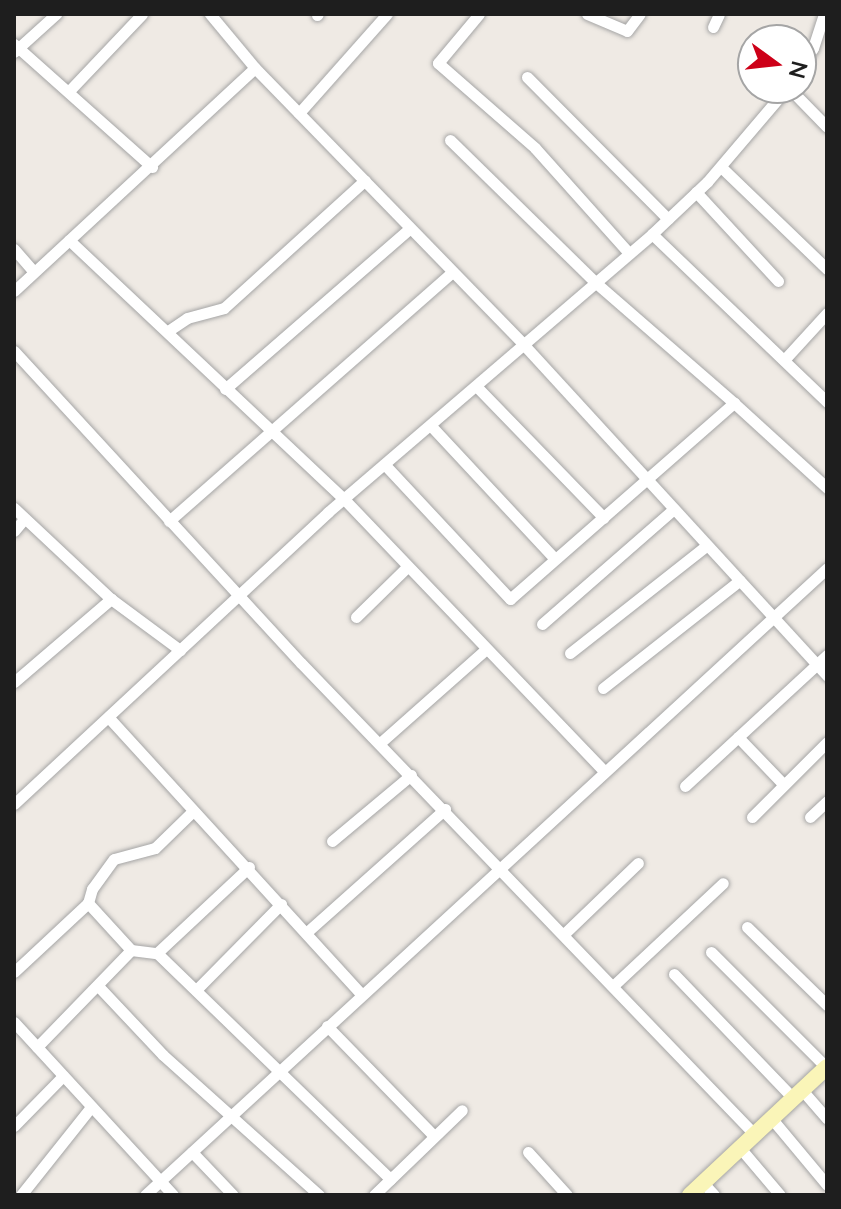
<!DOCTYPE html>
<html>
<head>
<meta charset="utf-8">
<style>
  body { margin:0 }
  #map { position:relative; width:841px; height:1209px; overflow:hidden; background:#efeae4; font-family:Lato,sans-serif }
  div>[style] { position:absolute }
  .roads { filter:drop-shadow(0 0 2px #a5a5a5) drop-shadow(0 0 2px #a5a5a5) }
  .street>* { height:11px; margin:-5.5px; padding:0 5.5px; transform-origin:5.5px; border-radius:5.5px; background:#fff }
  .secondary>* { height:16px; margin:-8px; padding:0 8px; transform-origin:8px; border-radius:8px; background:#faf5b8 }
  span { translate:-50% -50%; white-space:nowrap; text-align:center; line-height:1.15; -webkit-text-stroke:6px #fff; paint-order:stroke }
  .frame { position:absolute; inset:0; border:16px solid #1e1e1e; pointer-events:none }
  .north { position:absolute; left:737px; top:24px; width:80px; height:80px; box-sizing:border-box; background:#fff; border:2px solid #a5a5a5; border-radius:50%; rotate:105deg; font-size:22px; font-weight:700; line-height:32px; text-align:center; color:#1e1e1e }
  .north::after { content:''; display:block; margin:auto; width:28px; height:36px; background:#cd0018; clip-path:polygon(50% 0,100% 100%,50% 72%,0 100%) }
</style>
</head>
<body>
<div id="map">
  <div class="roads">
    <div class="street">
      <div style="left:210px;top:14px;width:70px;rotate:50.2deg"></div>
      <div style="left:255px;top:68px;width:388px;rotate:45.8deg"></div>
      <div style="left:525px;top:346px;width:447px;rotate:47.5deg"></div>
      <div style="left:479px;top:14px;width:64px;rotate:129.9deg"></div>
      <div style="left:438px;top:63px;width:129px;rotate:41.2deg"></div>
      <div style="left:535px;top:148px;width:140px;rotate:48.2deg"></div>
      <div style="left:587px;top:14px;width:43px;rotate:23deg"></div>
      <div style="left:627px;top:31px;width:21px;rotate:-53deg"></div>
      <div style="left:317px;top:15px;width:1px;rotate:-45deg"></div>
      <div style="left:713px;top:27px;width:14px;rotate:-65deg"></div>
      <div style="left:14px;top:44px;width:185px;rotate:41.7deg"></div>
      <div style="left:14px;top:52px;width:57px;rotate:-42.1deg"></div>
      <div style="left:801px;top:67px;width:22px;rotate:-58deg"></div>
      <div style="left:813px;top:48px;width:36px;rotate:-72deg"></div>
      <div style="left:527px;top:77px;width:200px;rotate:45.2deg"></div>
      <div style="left:789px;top:88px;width:54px;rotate:45.7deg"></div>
      <div style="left:69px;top:91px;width:106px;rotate:-46.5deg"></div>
      <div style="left:299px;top:113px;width:132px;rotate:-48.4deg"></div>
      <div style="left:450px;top:140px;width:204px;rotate:44.4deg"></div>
      <div style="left:596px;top:283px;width:183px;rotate:41deg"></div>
      <div style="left:721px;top:167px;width:147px;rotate:43.9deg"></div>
      <div style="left:696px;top:192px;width:121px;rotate:47.3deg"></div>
      <div style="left:652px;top:234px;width:243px;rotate:43.8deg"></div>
      <div style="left:69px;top:240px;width:378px;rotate:43.3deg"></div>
      <div style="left:344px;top:499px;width:373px;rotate:46.3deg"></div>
      <div style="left:14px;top:249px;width:30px;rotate:49deg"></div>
      <div style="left:14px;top:291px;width:328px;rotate:-42.8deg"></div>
      <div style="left:168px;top:331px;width:23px;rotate:-34deg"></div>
      <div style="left:187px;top:318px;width:38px;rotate:-15deg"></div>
      <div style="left:224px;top:308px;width:190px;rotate:-42.2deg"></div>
      <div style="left:14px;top:351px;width:424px;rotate:47.4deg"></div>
      <div style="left:301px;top:663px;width:655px;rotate:46.11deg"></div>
      <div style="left:784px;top:360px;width:64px;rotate:-47.5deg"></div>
      <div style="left:477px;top:387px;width:182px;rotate:45.9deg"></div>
      <div style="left:225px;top:389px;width:242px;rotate:-41deg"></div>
      <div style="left:432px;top:427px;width:179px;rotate:47deg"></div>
      <div style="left:386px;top:466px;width:182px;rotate:47deg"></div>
      <div style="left:510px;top:599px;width:298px;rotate:-41.2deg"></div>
      <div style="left:734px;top:403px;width:126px;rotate:42.4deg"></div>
      <div style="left:14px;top:508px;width:133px;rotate:43.2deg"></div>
      <div style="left:111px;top:599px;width:86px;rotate:36.5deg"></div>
      <div style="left:169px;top:521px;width:376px;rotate:-41.3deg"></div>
      <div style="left:14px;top:531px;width:16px;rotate:-50deg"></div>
      <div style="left:356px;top:617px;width:70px;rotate:-44.4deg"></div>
      <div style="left:542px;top:624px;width:175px;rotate:-41.1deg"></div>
      <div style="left:570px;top:653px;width:174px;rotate:-38.2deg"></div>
      <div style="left:14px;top:682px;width:128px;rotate:-40.6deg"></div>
      <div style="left:603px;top:688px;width:174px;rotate:-38.2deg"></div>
      <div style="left:110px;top:719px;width:372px;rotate:47.6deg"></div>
      <div style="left:738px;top:737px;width:66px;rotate:46.2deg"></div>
      <div style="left:380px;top:743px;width:140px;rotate:-41.5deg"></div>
      <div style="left:685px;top:786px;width:193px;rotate:-42.7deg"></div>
      <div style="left:14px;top:804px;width:429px;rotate:-42.9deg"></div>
      <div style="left:328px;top:512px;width:427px;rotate:-40.6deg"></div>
      <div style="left:652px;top:234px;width:76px;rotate:-43.4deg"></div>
      <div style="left:707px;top:182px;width:123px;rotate:-49.6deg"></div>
      <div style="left:752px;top:817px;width:106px;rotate:-45deg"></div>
      <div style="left:810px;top:817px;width:23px;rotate:-43deg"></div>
      <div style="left:332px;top:841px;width:103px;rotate:-39.9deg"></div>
      <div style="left:747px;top:927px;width:112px;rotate:44.3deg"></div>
      <div style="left:307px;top:932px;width:185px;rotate:-41.7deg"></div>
      <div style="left:565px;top:933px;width:101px;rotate:-43.8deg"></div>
      <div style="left:131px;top:950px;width:64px;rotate:-132.5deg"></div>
      <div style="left:88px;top:903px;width:15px;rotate:-74deg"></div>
      <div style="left:92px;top:889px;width:37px;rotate:-54deg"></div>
      <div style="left:114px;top:859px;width:42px;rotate:-15deg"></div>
      <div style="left:155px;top:848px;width:53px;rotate:-44.2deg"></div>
      <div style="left:711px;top:952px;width:163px;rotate:45deg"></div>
      <div style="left:157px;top:953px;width:325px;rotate:44.1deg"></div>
      <div style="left:14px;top:972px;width:101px;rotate:-43deg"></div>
      <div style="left:674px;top:974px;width:172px;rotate:46.2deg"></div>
      <div style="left:614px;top:985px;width:149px;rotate:-43.1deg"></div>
      <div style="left:99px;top:987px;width:93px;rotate:46.7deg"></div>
      <div style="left:163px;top:1055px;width:210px;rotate:41.9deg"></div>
      <div style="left:196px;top:990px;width:121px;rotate:-45.3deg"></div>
      <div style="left:14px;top:1022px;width:235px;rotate:47.4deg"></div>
      <div style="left:327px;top:1026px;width:153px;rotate:45.8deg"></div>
      <div style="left:37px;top:1047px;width:135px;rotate:-45.9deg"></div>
      <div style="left:131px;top:950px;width:26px;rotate:7deg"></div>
      <div style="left:157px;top:953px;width:126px;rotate:-43.1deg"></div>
      <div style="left:802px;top:1090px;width:38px;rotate:49deg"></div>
      <div style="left:772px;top:1119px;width:86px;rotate:50.2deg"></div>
      <div style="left:14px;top:1126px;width:70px;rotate:-45.6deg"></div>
      <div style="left:741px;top:1149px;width:60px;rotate:49.7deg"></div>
      <div style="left:192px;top:1152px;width:59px;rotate:46.4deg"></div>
      <div style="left:528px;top:1152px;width:58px;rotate:47.8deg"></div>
      <div style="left:703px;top:1183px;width:16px;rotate:47deg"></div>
      <div style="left:21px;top:1195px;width:112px;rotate:-51.5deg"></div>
      <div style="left:145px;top:1195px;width:926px;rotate:-42.59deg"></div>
      <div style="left:374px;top:1195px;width:122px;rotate:-44deg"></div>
    </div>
    <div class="secondary">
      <div style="left:690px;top:1195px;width:187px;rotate:-43.1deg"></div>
    </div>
  </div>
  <div class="frame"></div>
  <div class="north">N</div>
</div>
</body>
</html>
